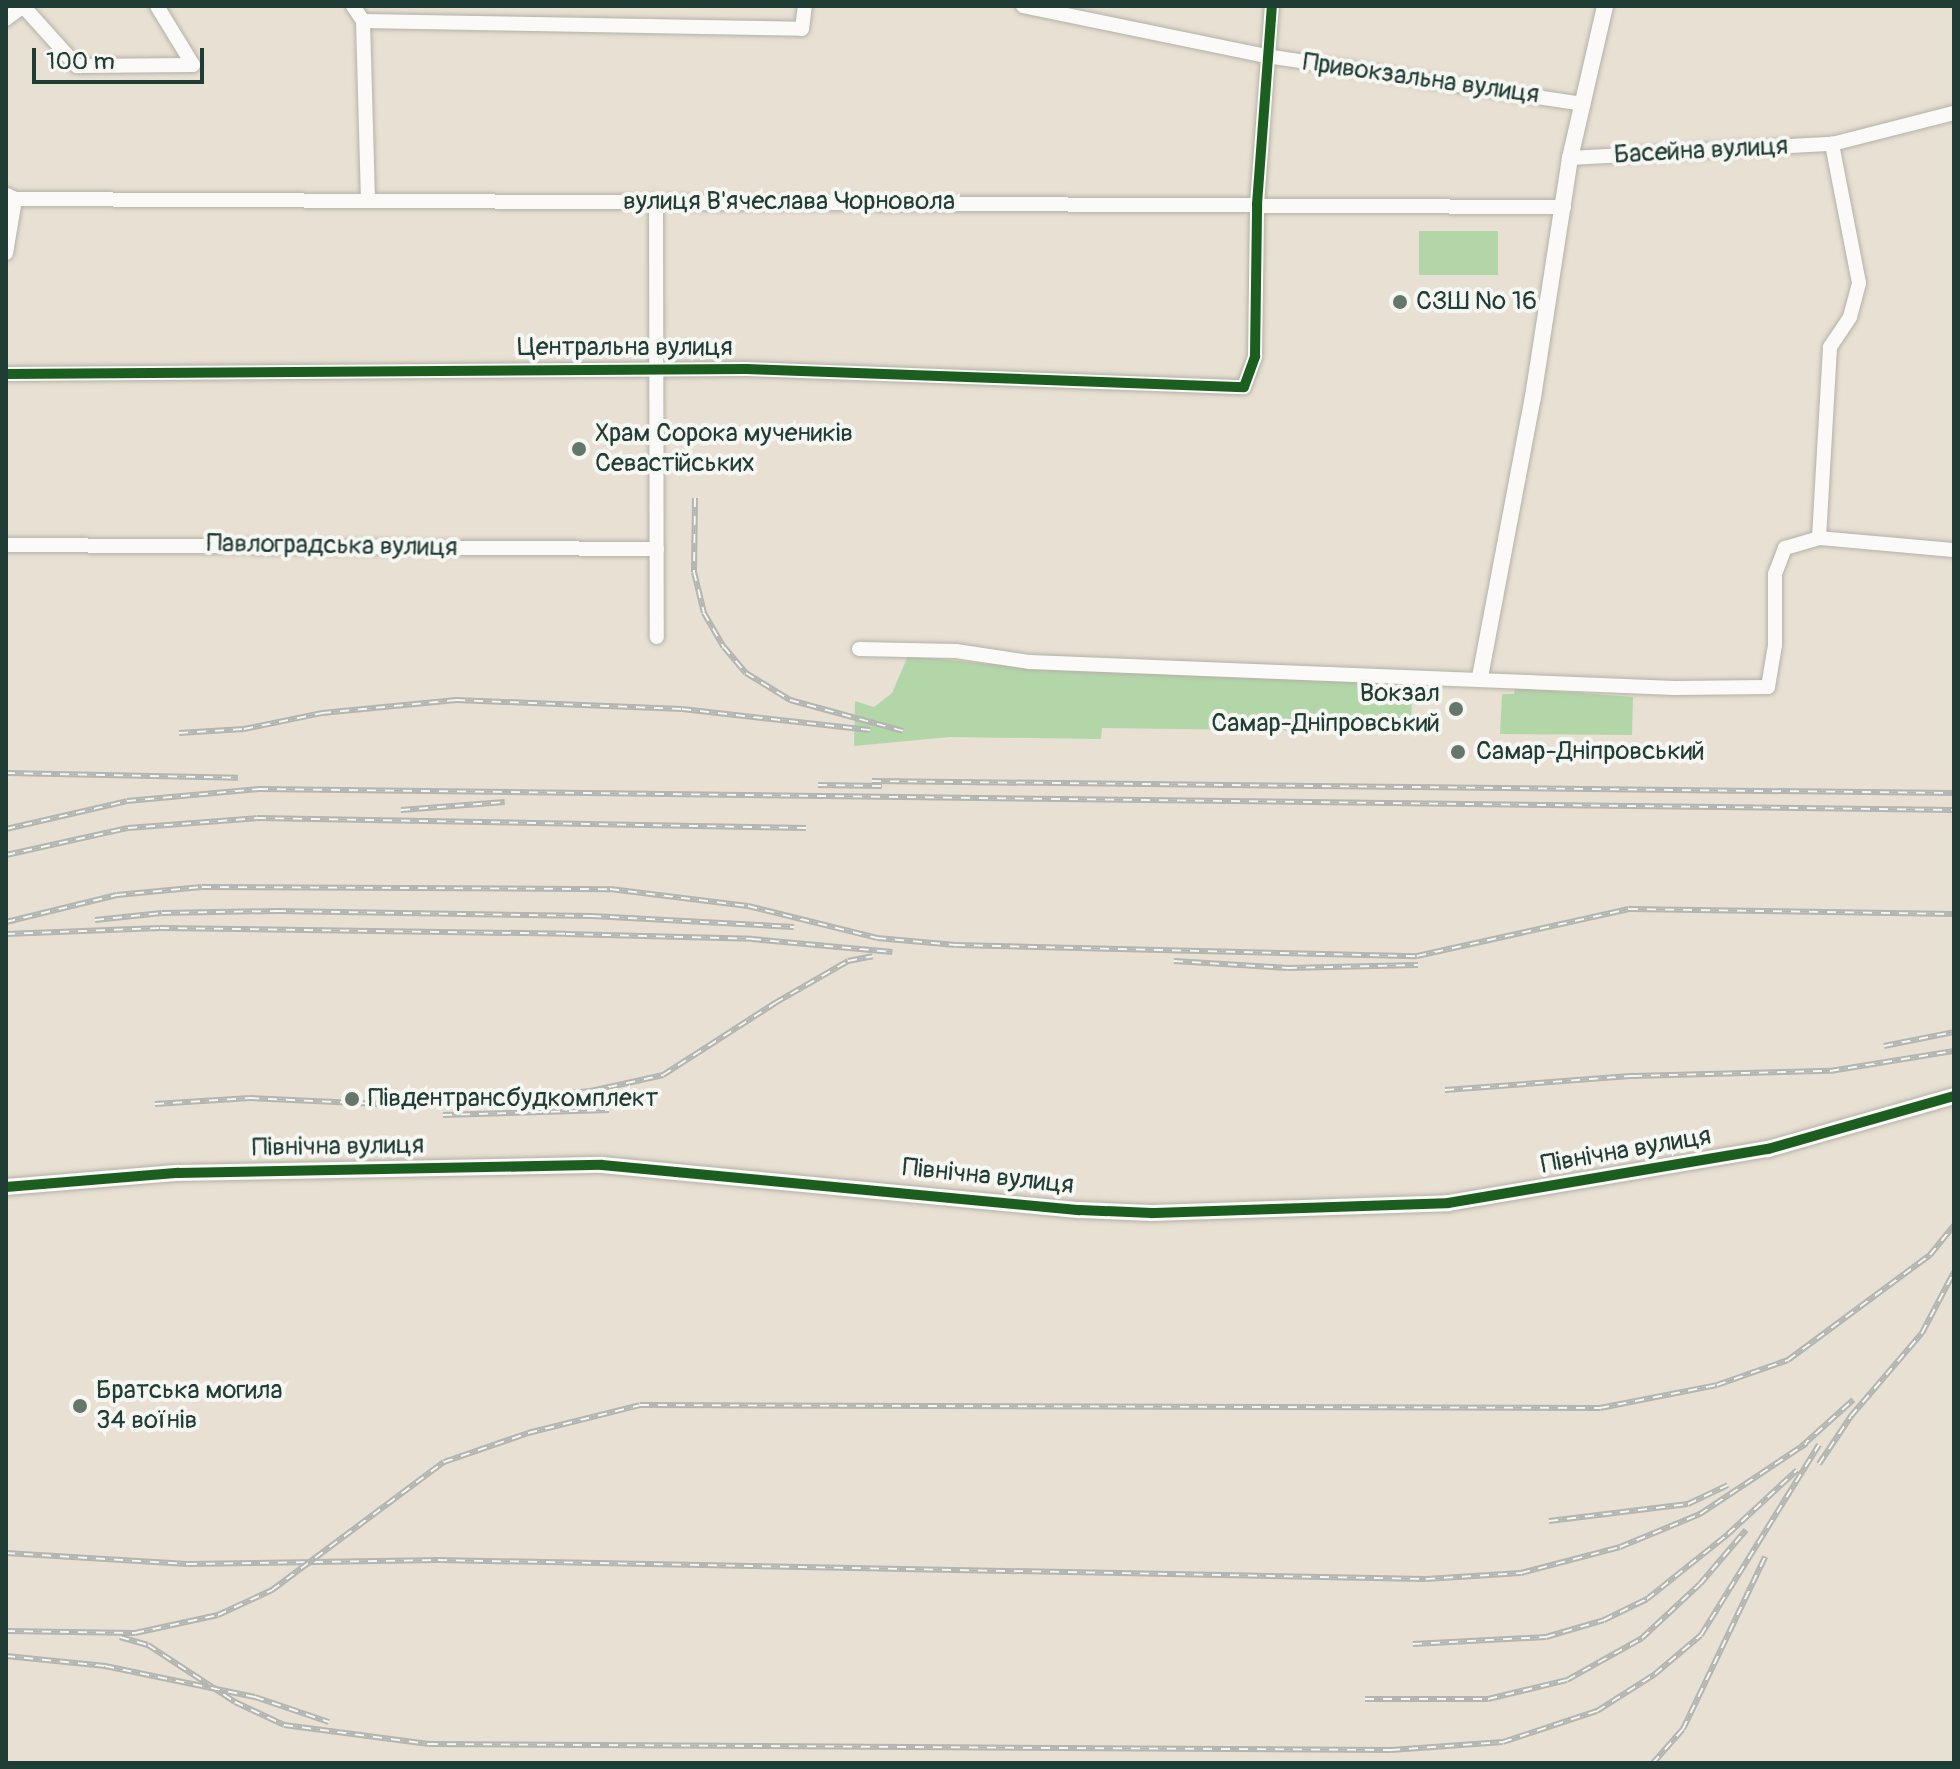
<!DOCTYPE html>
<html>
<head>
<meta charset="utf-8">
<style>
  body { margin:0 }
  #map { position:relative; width:1960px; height:1769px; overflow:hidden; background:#e8e0d2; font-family:Pangolin,sans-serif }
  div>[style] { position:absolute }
  .green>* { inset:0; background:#b3d6a9; transform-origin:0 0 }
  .roads { filter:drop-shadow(0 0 2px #b3b1a8) drop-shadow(0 0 2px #b3b1a8) }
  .minor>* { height:14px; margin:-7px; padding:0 7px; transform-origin:7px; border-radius:7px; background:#fcfaf8 }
  .tertiary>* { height:16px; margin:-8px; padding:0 8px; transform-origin:8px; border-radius:8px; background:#fcfaf8 }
  .rail>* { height:6px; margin-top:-3px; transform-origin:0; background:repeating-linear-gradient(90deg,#f6f6f2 0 9px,#b2b5b2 0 18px); box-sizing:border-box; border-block:2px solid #b2b5b2 }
  .cycleway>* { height:10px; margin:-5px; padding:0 5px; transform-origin:5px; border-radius:5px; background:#1b5e20 }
  .dots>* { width:22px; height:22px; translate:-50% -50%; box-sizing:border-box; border:4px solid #f6f6f2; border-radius:50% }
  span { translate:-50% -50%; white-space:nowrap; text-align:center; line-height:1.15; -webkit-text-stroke:8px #f6f6f2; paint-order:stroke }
  .street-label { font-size:26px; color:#1f3d34 }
  .poi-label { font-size:26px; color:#1f3d34 }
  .left { translate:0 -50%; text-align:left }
  .right { translate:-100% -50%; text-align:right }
  .frame { position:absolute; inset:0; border:8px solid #1f3d34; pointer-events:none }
  .scale { position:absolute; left:32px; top:48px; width:172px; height:36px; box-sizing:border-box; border:4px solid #1f3d34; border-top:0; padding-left:10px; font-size:24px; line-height:28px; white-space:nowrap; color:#1f3d34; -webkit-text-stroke:6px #f6f6f2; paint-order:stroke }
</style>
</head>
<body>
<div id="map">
  <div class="green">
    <div style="left:1419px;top:231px;width:79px;height:44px"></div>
    <div style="clip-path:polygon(908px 656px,989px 664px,1353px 677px,1412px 688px,1411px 732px,1102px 728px,1101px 739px,950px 737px,854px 746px,855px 701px,874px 707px,892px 693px)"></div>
    <div style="clip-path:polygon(1515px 688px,1633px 697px,1632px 735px,1500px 734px,1502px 694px,1514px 694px)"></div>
  </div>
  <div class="roads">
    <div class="minor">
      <div style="left:23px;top:6px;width:81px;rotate:48deg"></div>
      <div style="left:77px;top:66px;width:116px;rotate:-0.5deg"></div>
      <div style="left:157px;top:6px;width:69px;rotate:58.6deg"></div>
      <div style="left:353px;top:6px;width:18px;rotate:56deg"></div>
      <div style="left:363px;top:21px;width:180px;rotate:88.4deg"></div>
      <div style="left:1023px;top:6px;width:248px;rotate:11.6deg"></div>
      <div style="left:1266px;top:56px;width:321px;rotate:8.6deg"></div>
      <div style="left:6px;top:19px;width:21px;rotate:-37deg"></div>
      <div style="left:363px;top:21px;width:439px;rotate:1deg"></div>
      <div style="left:802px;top:29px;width:23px;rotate:-83deg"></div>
      <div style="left:1570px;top:158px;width:262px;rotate:-3.1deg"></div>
      <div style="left:1832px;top:144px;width:126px;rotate:-14.3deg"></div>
      <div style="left:15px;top:199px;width:1549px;rotate:0.3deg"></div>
      <div style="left:656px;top:201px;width:436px;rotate:89.9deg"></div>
      <div style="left:6px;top:253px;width:55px;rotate:-80.5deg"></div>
      <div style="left:15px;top:199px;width:9px;rotate:-153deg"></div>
      <div style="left:6px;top:374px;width:740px;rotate:-0.39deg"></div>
      <div style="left:746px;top:369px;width:498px;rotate:2.1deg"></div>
      <div style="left:1244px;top:387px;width:33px;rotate:-70deg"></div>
      <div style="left:1255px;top:356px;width:152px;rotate:-89.2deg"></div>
      <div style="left:1257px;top:204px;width:199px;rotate:-85.7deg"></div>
      <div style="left:1819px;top:538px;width:191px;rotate:-86.7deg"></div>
      <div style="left:1830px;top:347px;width:36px;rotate:-56deg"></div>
      <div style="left:1850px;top:317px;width:35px;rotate:-75deg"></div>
      <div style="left:1859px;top:283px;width:142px;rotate:-101deg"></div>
      <div style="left:6px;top:545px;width:651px;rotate:0.35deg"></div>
      <div style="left:859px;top:649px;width:97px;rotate:1.2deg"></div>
      <div style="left:956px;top:651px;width:75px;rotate:8.5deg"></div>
      <div style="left:1030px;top:662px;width:645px;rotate:2.31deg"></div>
      <div style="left:1674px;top:688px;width:94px;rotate:-0.6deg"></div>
      <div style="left:1768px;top:687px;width:43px;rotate:-80.5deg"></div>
      <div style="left:1775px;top:645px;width:71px;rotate:-90deg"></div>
      <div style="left:1775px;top:574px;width:28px;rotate:-69deg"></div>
      <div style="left:1785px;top:548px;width:35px;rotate:-16deg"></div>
      <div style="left:1819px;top:538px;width:136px;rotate:5.1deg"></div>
    </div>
    <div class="tertiary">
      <div style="left:1480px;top:677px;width:285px;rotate:-79.3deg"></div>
      <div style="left:1533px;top:397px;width:242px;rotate:-81.2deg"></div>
      <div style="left:1570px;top:158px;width:156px;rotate:-77deg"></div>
      <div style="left:6px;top:1187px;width:173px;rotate:-4.7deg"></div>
      <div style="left:178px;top:1173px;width:424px;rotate:-1.1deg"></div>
      <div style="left:602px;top:1165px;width:480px;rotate:5.4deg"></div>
      <div style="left:1080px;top:1210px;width:72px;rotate:2.4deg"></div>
      <div style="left:1152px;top:1213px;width:296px;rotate:-1.9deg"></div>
      <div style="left:1448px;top:1203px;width:325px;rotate:-9.6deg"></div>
      <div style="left:1768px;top:1149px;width:193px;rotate:-15.9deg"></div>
    </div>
  </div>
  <div class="rail">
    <div style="left:695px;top:498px;width:74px;rotate:90.8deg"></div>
    <div style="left:694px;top:572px;width:42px;rotate:76.3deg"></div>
    <div style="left:704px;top:613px;width:39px;rotate:60deg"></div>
    <div style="left:724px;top:647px;width:34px;rotate:50deg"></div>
    <div style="left:746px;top:673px;width:52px;rotate:31.5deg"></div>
    <div style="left:790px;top:700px;width:117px;rotate:15.3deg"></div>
    <div style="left:179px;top:733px;width:65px;rotate:-3.5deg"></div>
    <div style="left:244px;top:729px;width:80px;rotate:-11.6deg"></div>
    <div style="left:322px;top:713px;width:135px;rotate:-5.5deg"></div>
    <div style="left:456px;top:700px;width:226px;rotate:2.3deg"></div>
    <div style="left:682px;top:709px;width:189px;rotate:6.4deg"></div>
    <div style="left:6px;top:773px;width:232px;rotate:1.2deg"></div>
    <div style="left:872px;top:781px;width:1082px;rotate:0.64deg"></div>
    <div style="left:818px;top:785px;width:64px;rotate:0.9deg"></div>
    <div style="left:401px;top:810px;width:104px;rotate:-4.4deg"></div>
    <div style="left:6px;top:829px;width:124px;rotate:-13deg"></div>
    <div style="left:127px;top:801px;width:133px;rotate:-5.2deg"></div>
    <div style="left:259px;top:789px;width:1695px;rotate:0.71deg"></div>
    <div style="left:6px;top:855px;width:125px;rotate:-12.5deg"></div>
    <div style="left:128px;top:828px;width:129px;rotate:-4.4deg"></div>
    <div style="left:257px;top:818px;width:549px;rotate:1.04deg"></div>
    <div style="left:95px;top:920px;width:67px;rotate:-6deg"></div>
    <div style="left:162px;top:913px;width:115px;rotate:-1deg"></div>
    <div style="left:277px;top:911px;width:315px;rotate:0.9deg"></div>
    <div style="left:592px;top:916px;width:202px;rotate:3.1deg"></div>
    <div style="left:6px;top:922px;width:114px;rotate:-13.7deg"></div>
    <div style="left:117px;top:895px;width:85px;rotate:-5.4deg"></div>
    <div style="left:202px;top:887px;width:408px;rotate:0.3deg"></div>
    <div style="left:610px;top:889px;width:139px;rotate:7deg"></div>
    <div style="left:748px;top:906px;width:133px;rotate:13.9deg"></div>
    <div style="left:877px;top:938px;width:79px;rotate:5.1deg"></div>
    <div style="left:956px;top:945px;width:461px;rotate:1.4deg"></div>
    <div style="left:1417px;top:956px;width:217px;rotate:-12.5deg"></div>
    <div style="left:1629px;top:909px;width:325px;rotate:0.9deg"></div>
    <div style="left:6px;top:934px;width:154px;rotate:-2.2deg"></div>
    <div style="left:160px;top:928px;width:406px;rotate:0.8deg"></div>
    <div style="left:566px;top:934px;width:186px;rotate:1.5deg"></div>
    <div style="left:752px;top:939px;width:141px;rotate:5.3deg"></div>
    <div style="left:1174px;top:961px;width:114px;rotate:3.5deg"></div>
    <div style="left:1288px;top:968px;width:130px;rotate:-1.3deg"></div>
    <div style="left:1884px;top:1046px;width:71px;rotate:-11.3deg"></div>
    <div style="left:1445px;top:1090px;width:189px;rotate:-4.3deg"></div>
    <div style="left:1633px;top:1076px;width:197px;rotate:-1.5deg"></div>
    <div style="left:1830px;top:1071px;width:126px;rotate:-9.2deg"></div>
    <div style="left:155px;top:1104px;width:95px;rotate:-3.6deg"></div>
    <div style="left:250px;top:1098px;width:172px;rotate:2.7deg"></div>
    <div style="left:422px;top:1106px;width:170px;rotate:-5.1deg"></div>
    <div style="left:591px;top:1091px;width:74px;rotate:-12.5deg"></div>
    <div style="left:663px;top:1075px;width:133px;rotate:-32.7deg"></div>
    <div style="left:775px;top:1003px;width:84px;rotate:-29.9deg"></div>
    <div style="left:848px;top:961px;width:25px;rotate:-11deg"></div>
    <div style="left:443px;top:1115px;width:166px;rotate:-1.7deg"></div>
    <div style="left:1802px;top:1446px;width:69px;rotate:-42deg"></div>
    <div style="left:1819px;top:1464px;width:58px;rotate:-56.3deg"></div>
    <div style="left:1851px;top:1416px;width:109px;rotate:-49.5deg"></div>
    <div style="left:1922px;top:1333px;width:69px;rotate:-62.3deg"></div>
    <div style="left:1549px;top:1521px;width:140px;rotate:-7deg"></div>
    <div style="left:1688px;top:1504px;width:44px;rotate:-25.4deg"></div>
    <div style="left:6px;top:1553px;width:182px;rotate:3.5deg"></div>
    <div style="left:188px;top:1564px;width:250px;rotate:-0.9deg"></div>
    <div style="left:438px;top:1560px;width:988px;rotate:1.1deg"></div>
    <div style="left:1426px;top:1579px;width:95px;rotate:-3.6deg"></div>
    <div style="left:1521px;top:1573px;width:102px;rotate:-14.7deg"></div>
    <div style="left:1620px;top:1547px;width:87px;rotate:-22.4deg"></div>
    <div style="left:1700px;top:1514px;width:128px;rotate:-33.6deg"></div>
    <div style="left:6px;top:1631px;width:129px;rotate:0.9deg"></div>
    <div style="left:135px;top:1633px;width:85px;rotate:-12.2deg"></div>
    <div style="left:218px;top:1615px;width:60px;rotate:-24.8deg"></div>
    <div style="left:272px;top:1590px;width:214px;rotate:-36.7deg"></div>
    <div style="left:444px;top:1462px;width:89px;rotate:-19deg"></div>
    <div style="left:528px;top:1433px;width:115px;rotate:-14deg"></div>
    <div style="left:640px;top:1405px;width:960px;rotate:0.18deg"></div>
    <div style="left:1600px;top:1408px;width:119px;rotate:-11.1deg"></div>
    <div style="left:1717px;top:1385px;width:75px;rotate:-19.4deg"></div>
    <div style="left:1788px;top:1360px;width:177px;rotate:-36.5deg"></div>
    <div style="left:1930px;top:1255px;width:38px;rotate:-51deg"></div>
    <div style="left:120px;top:1637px;width:29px;rotate:16deg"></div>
    <div style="left:148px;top:1645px;width:104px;rotate:33.2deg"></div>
    <div style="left:235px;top:1702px;width:54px;rotate:25.1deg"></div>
    <div style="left:284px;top:1725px;width:146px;rotate:7.5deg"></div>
    <div style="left:429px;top:1744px;width:962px;rotate:0.36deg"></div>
    <div style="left:1391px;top:1750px;width:112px;rotate:-4.1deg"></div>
    <div style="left:1503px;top:1742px;width:99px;rotate:-18.3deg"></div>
    <div style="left:1597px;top:1711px;width:69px;rotate:-32.5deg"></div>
    <div style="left:1655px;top:1674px;width:60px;rotate:-40.3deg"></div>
    <div style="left:1701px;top:1635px;width:224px;rotate:-58.2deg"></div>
    <div style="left:1413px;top:1644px;width:133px;rotate:-3deg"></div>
    <div style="left:1546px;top:1637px;width:60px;rotate:-16.3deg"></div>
    <div style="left:1604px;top:1620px;width:48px;rotate:-26deg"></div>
    <div style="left:1647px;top:1599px;width:104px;rotate:-38.7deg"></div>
    <div style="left:1728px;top:1534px;width:94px;rotate:-42.8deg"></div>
    <div style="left:6px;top:1656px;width:100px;rotate:5.8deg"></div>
    <div style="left:105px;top:1666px;width:153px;rotate:11.7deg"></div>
    <div style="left:255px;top:1697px;width:78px;rotate:18.7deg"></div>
    <div style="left:1365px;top:1699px;width:123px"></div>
    <div style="left:1488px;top:1699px;width:81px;rotate:-13.5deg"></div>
    <div style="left:1567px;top:1680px;width:86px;rotate:-29.2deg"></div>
    <div style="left:1642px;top:1638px;width:79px;rotate:-43deg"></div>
    <div style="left:1700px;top:1584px;width:71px;rotate:-49.6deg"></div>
    <div style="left:1653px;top:1763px;width:45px;rotate:-48.6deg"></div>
    <div style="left:1683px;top:1729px;width:191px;rotate:-64.5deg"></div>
  </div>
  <div class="cycleway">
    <div style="left:6px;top:374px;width:740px;rotate:-0.39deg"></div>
    <div style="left:746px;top:369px;width:498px;rotate:2.1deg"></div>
    <div style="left:1244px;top:387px;width:33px;rotate:-70deg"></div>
    <div style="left:1255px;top:356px;width:152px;rotate:-89.2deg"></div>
    <div style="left:1257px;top:204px;width:199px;rotate:-85.7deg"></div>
    <div style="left:6px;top:1187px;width:173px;rotate:-4.7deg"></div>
    <div style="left:178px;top:1173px;width:424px;rotate:-1.1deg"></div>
    <div style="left:602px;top:1165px;width:480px;rotate:5.4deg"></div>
    <div style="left:1080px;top:1210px;width:72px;rotate:2.4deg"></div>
    <div style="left:1152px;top:1213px;width:296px;rotate:-1.9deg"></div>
    <div style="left:1448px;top:1203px;width:325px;rotate:-9.6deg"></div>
    <div style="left:1768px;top:1149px;width:193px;rotate:-15.9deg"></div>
  </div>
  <div class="dots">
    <div style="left:1400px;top:302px;background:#65766b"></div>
    <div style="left:579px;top:449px;background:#65766b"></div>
    <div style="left:1456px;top:709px;background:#65766b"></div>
    <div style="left:1458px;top:752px;background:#65766b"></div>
    <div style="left:352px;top:1099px;background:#65766b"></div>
    <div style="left:80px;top:1406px;background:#65766b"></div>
  </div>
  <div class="street-label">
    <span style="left:1421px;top:79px;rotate:8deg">Привокзальна вулиця</span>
    <span style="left:1701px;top:151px;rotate:-3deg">Басейна вулиця</span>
    <span style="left:789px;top:202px">вулиця В'ячеслава Чорновола</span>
    <span style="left:625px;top:348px">Центральна вулиця</span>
    <span style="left:332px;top:546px;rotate:1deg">Павлоградська вулиця</span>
    <span style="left:338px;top:1147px;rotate:-1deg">Північна вулиця</span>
    <span style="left:1626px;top:1151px;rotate:-10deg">Північна вулиця</span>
    <span style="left:988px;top:1177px;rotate:6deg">Північна вулиця</span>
  </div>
  <div class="poi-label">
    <span class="left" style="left:1416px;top:302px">СЗШ № 16</span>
    <span class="left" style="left:595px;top:449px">Храм Сорока мучеників<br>Севастійських</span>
    <span class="right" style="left:1440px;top:709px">Вокзал<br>Самар-Дніпровський</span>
    <span class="left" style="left:1476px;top:752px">Самар-Дніпровський</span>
    <span class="left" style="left:368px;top:1099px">Південтрансбудкомплект</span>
    <span class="left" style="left:96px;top:1406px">Братська могила<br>34 воїнів</span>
  </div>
  <div class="frame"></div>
  <div class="scale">100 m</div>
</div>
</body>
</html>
